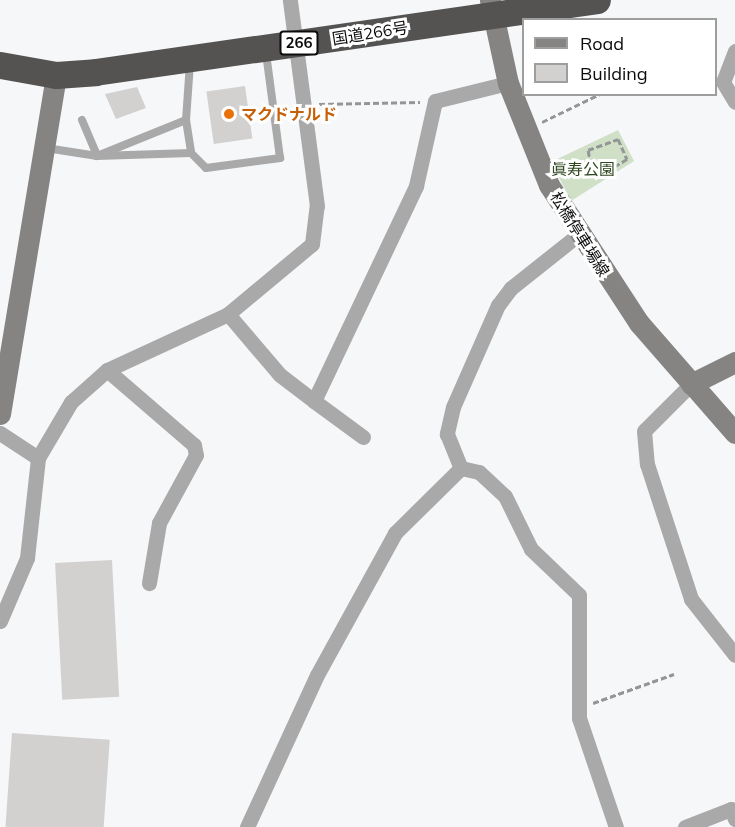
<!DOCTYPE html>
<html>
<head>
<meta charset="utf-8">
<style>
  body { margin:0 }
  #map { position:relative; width:735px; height:827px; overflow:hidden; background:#f6f7f9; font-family:Mulish,"Noto Sans JP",sans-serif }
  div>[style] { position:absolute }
  .green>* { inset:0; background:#cfe0c6 }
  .building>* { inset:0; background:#d3d1d0; transform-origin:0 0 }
  .path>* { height:3px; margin-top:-1.5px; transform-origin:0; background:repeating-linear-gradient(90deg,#949596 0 6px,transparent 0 9px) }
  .lane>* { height:8px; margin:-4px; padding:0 4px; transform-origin:4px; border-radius:4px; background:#aaa9a9 }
  .street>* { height:15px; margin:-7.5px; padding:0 7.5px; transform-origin:7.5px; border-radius:7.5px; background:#aaa9a9 }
  .secondary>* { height:21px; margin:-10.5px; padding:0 10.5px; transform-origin:10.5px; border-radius:10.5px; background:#858483 }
  .highway>* { height:27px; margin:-13.5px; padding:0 13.5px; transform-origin:13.5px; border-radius:13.5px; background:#545352 }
  .dots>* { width:16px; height:16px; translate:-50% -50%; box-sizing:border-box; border:3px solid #fff; border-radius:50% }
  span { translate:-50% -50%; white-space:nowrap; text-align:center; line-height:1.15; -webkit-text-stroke:6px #fff; paint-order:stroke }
  .shield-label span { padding:2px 4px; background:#fff; border:2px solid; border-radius:4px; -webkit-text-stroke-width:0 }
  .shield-label { font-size:15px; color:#0c0c0d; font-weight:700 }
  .street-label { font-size:16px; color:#0c0c0d }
  .food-label { font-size:16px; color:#c56008; font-weight:700 }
  .left { translate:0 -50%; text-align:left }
  .park-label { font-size:16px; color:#2f4820 }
  .legend { position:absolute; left:522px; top:18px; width:195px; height:78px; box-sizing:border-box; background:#fff; border:2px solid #9e9e9e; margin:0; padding:8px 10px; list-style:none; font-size:18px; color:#0c0c0d }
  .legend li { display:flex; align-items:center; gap:12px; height:30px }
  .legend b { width:30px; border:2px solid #9e9e9e }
</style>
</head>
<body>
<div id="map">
  <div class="green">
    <div style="clip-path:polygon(618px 130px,634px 161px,571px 201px,551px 162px)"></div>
  </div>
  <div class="building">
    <div style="left:245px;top:86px;width:53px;height:39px;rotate:82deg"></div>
    <div style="clip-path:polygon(137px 87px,146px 108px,116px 119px,105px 94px)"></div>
    <div style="left:112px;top:560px;width:137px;height:57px;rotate:87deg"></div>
    <div style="left:12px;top:733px;width:98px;height:94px;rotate:4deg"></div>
  </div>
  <div class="path">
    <div style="left:319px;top:104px;width:101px;rotate:-1.1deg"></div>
    <div style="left:542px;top:122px;width:64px;rotate:-25.8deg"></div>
    <div style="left:583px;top:169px;width:9px;rotate:-27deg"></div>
    <div style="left:591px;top:165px;width:15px;rotate:-101deg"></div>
    <div style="left:588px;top:150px;width:32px;rotate:-20deg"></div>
    <div style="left:618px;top:139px;width:22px;rotate:66deg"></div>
    <div style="left:627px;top:159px;width:33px;rotate:149deg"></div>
    <div style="left:599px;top:176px;width:14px;rotate:-126deg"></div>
    <div style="left:593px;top:703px;width:86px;rotate:-19.7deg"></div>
  </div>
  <div class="lane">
    <div style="left:190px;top:63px;width:57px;rotate:94deg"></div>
    <div style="left:186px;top:120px;width:33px;rotate:81deg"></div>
    <div style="left:191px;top:153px;width:21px;rotate:45deg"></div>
    <div style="left:206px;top:168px;width:75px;rotate:-7.7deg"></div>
    <div style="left:280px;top:158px;width:106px;rotate:-97.6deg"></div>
    <div style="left:82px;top:120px;width:39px;rotate:67deg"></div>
    <div style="left:97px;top:156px;width:96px;rotate:-22deg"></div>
    <div style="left:46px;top:148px;width:52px;rotate:8.9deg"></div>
    <div style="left:97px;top:156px;width:94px;rotate:-1.8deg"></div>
  </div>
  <div class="street">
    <div style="left:735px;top:51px;width:33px;rotate:111deg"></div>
    <div style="left:723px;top:82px;width:23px;rotate:59deg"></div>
    <div style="left:579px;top:234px;width:87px;rotate:141.5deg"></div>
    <div style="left:511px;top:288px;width:21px;rotate:127deg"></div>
    <div style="left:498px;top:305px;width:111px;rotate:113.8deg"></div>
    <div style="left:453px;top:407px;width:28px;rotate:103deg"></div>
    <div style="left:447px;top:434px;width:37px;rotate:68deg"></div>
    <div style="left:461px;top:468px;width:18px;rotate:13deg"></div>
    <div style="left:479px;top:472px;width:35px;rotate:43deg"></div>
    <div style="left:505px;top:496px;width:59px;rotate:63.9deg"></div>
    <div style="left:531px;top:549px;width:66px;rotate:43.8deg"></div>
    <div style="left:579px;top:595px;width:123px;rotate:90deg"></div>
    <div style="left:579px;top:718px;width:115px;rotate:71.3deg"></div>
    <div style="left:228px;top:314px;width:80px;rotate:49.6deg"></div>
    <div style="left:280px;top:375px;width:43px;rotate:37.4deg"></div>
    <div style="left:107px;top:370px;width:115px;rotate:40.8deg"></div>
    <div style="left:194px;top:445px;width:10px;rotate:79deg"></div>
    <div style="left:196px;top:455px;width:77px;rotate:118.6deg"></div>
    <div style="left:159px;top:523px;width:61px;rotate:99.5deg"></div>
    <div style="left:691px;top:384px;width:66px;rotate:135deg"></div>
    <div style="left:644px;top:431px;width:33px;rotate:85deg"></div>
    <div style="left:647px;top:464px;width:142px;rotate:71.9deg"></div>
    <div style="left:691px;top:599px;width:71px;rotate:51.8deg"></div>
    <div style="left:0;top:433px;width:45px;rotate:33.3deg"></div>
    <div style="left:363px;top:437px;width:61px;rotate:-143.7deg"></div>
    <div style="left:314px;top:401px;width:238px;rotate:-64.6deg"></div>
    <div style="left:416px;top:186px;width:87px;rotate:-77.4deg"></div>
    <div style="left:435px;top:101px;width:75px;rotate:-13.9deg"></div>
    <div style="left:0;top:621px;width:69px;rotate:-66.8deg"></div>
    <div style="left:27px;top:558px;width:101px;rotate:-83.7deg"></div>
    <div style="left:38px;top:458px;width:65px;rotate:-59.5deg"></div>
    <div style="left:71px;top:402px;width:48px;rotate:-41.6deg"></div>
    <div style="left:107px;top:370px;width:133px;rotate:-24.8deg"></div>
    <div style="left:228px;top:314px;width:109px;rotate:-39.8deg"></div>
    <div style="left:312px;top:244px;width:38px;rotate:-83deg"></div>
    <div style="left:317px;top:206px;width:208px;rotate:-97.5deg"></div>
    <div style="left:247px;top:827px;width:167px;rotate:-65.3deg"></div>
    <div style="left:317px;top:675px;width:162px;rotate:-61.2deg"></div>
    <div style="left:395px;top:533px;width:93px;rotate:-44.6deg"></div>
    <div style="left:685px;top:827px;width:49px;rotate:-21.4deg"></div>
    <div style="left:731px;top:809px;width:11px;rotate:68deg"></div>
  </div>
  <div class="secondary">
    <div style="left:490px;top:0;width:85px;rotate:77.8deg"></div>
    <div style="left:508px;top:83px;width:110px;rotate:68.1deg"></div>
    <div style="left:549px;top:185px;width:165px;rotate:56.9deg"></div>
    <div style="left:639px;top:323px;width:146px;rotate:48.9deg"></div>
    <div style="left:691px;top:384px;width:49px;rotate:-26.6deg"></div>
    <div style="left:0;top:414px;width:344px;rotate:-80.6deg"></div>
  </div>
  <div class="highway">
    <div style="left:0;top:65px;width:57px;rotate:10.1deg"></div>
    <div style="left:56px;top:75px;width:39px;rotate:-4deg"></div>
    <div style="left:95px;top:72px;width:507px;rotate:-8.16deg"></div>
  </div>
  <div class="dots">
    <div style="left:229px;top:114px;background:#e8710a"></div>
  </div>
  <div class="shield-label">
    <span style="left:299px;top:43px">266</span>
  </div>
  <div class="street-label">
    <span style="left:370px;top:33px;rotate:-9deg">国道266号</span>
    <span style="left:580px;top:234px;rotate:58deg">松橋停車場線</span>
  </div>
  <div class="food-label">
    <span class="left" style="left:241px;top:114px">マクドナルド</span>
  </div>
  <div class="park-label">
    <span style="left:583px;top:169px">眞寿公園</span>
  </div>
  <ul class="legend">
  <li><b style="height:8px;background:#858483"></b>Road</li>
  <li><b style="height:16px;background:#d3d1d0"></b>Building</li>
  </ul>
</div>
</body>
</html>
